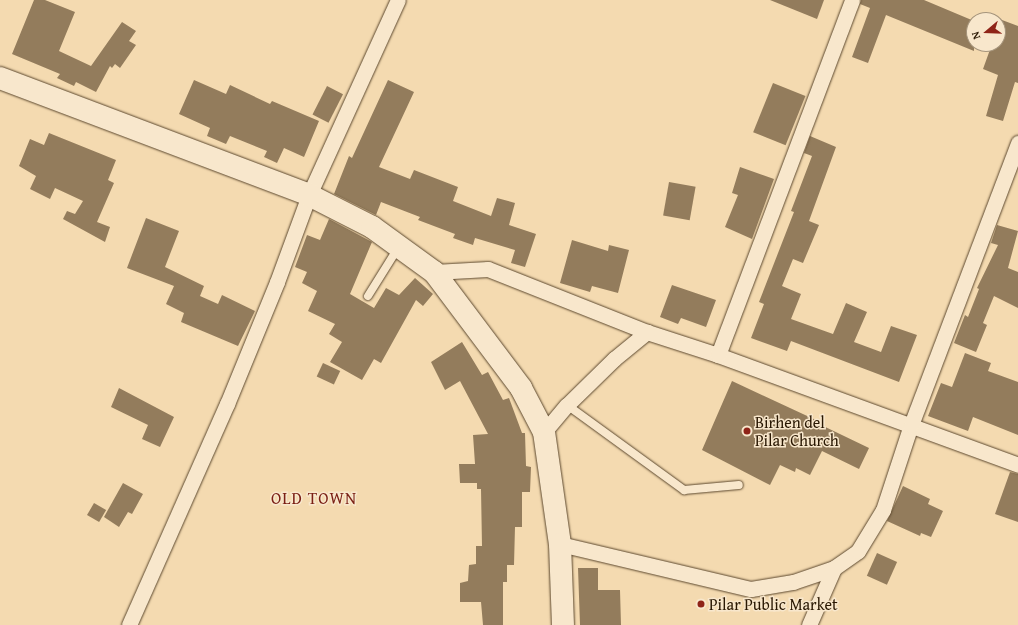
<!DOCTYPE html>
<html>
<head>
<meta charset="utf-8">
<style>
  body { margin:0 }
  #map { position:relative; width:1018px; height:625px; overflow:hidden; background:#f4dab0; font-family:"Gentium Book Plus",serif }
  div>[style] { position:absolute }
  .building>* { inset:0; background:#937c5c; transform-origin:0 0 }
  .roads { filter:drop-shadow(0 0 1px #5c482e) drop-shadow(0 0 1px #5c482e) }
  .service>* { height:8px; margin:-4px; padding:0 4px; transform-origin:4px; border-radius:4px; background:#f8e7cc }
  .minor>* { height:15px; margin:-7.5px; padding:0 7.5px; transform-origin:7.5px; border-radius:7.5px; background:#f8e7cc }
  .secondary>* { height:22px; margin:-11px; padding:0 11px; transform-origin:11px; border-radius:11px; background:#f8e7cc }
  .dots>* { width:11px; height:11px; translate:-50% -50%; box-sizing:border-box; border:2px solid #f8e7cc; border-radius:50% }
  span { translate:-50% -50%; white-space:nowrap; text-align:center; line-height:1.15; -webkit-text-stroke:3px #f8e7cc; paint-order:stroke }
  .poi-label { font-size:16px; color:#291702 }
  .left { translate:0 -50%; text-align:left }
  .neighbourhood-label { font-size:17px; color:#7a1f14; letter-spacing:1px }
  .north { position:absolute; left:966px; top:12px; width:40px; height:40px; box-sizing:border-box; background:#f8e7cc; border:1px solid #a5947b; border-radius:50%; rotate:251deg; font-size:11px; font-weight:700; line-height:16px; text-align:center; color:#291702 }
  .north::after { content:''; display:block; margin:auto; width:14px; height:18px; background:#8f2418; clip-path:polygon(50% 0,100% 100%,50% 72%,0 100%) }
</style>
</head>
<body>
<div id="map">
  <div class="building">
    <div style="clip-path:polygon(34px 0,45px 0,75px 12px,59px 51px,91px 66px,122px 22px,136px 31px,129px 41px,136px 45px,120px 68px,115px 64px,112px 68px,110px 66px,96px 92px,76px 82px,74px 86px,57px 78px,60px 74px,12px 54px)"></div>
    <div style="clip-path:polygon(770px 0,824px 0,817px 19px)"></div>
    <div style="clip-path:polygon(861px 0,924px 0,974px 21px,974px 51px,886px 15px,868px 63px,852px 57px,870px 8px,860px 4px)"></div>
    <div style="clip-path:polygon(1002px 20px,1018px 26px,1018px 83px,1015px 82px,1003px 121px,986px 116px,998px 75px,983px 69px,992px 44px,998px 44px,998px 30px)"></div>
    <div style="clip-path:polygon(194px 80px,226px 94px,230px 85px,270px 104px,272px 101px,319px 121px,304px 157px,284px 148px,277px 163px,264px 157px,267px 151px,230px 136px,226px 144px,207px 136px,210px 128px,179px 114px)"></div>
    <div style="clip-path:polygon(388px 80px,414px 92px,379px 167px,410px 179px,414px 170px,458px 187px,453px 201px,491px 216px,497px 198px,515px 203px,509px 225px,536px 234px,525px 267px,511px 263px,515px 250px,475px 238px,473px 245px,453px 238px,455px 234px,418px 220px,420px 217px,381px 202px,376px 215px,334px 194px,349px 156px,352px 158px)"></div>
    <div style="left:773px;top:83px;width:35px;height:53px;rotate:22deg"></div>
    <div style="left:327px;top:86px;width:18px;height:32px;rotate:27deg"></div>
    <div style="clip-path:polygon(49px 133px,116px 160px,108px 180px,114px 183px,97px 222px,110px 227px,105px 242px,63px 219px,67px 211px,75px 214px,83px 201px,55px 188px,50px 199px,30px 189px,36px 176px,19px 166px,30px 139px,44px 145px)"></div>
    <div style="clip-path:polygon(810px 136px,836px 147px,809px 221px,819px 225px,803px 263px,793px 259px,782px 286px,801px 294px,791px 319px,833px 334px,846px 303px,867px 312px,854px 342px,881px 352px,891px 326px,917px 335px,899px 382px,791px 341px,787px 351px,751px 338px,764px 304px,759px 302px,794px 212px,791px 211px,812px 156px,804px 153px)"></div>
    <div style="clip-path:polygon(740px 167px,774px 179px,752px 239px,725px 227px,738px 195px,732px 193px)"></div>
    <div style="left:669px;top:182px;width:27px;height:34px;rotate:10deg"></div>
    <div style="clip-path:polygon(146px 218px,179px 231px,165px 267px,204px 286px,200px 296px,218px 304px,222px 295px,255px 311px,238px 346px,181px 322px,184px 313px,166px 304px,174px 286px,127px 268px)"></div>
    <div style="clip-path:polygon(329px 219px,372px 242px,350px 294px,374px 308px,386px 288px,399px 295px,415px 278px,433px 294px,423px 306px,416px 300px,381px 363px,374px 359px,362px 380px,330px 362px,342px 342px,329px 334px,335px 324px,308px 311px,317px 291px,302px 283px,307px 272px,295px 267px,307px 235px,320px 240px)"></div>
    <div style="clip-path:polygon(997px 225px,1018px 231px,1008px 268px,1018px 272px,1018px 308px,994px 296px,983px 323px,987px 325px,976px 352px,954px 343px,965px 315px,968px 317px,979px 289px,977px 288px,998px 245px,991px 243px)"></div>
    <div style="clip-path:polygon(572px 240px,608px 251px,609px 245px,629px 250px,618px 293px,592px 286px,590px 292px,560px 283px)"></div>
    <div style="clip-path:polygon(672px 285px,716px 300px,706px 327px,681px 318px,678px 324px,660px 317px)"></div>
    <div style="clip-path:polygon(462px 342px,482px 375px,488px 372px,503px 400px,509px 398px,522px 433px,525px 433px,526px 466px,531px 467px,530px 492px,522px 492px,522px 527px,515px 527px,514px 565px,507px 565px,507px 582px,503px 582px,503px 625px,483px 625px,481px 602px,460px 602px,460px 583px,468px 581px,469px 565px,476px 564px,476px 546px,482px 546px,481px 489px,477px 489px,477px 483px,460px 483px,459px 464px,475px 464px,473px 435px,488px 434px,460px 381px,445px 390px,431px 362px)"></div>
    <div style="clip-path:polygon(965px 353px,991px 363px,988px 371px,1018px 382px,1018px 435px,973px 417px,968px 431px,928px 416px,941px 383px,952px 387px)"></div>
    <div style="left:323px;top:363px;width:19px;height:15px;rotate:25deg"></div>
    <div style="clip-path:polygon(732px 381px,818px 421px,817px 423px,869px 448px,859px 469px,822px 451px,810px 475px,796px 468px,795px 472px,780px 465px,770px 485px,702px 450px)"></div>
    <div style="clip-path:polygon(119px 388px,174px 417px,160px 447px,142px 439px,148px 425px,111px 407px)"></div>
    <div style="clip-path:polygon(1010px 472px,1018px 474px,1018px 522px,995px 514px)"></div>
    <div style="clip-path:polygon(123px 483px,143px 494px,132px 514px,128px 512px,119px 527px,104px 517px)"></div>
    <div style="clip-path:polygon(903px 486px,930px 499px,928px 504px,943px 511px,931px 537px,921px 533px,920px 536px,887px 521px)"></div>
    <div style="left:94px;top:503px;width:14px;height:14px;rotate:30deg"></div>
    <div style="left:877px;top:553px;width:22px;height:25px;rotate:24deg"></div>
    <div style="clip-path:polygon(578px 568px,598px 568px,598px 590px,620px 590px,621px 625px,580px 625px)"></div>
  </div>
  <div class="roads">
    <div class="service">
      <div style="left:368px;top:296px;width:57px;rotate:-58deg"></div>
      <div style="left:567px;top:405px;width:145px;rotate:36deg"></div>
      <div style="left:684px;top:490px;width:55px;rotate:-5.2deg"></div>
    </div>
    <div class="minor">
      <div style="left:434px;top:272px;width:54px;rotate:-3.2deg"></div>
      <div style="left:488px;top:269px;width:171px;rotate:21.6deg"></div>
      <div style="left:647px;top:332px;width:75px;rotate:17.9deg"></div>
      <div style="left:718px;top:355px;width:320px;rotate:20.1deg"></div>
      <div style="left:718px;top:355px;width:379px;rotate:-69.3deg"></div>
      <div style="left:544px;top:432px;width:35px;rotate:-50deg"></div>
      <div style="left:567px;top:405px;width:66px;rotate:-44.4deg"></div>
      <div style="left:614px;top:359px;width:43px;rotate:-39.3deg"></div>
      <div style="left:560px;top:544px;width:196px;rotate:13.3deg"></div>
      <div style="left:751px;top:589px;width:43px;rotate:-9.5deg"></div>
      <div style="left:793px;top:582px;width:43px;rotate:-18.9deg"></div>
      <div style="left:834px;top:568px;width:29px;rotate:-35deg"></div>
      <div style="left:858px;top:551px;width:48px;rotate:-58.6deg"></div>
      <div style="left:883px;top:510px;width:89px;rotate:-71.8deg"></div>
      <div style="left:911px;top:425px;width:302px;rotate:-69.2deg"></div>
      <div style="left:129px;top:625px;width:242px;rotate:-66.1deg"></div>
      <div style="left:227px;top:404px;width:132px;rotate:-67.7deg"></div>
      <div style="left:277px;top:282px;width:93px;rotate:-69.8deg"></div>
      <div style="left:309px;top:195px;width:214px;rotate:-65.5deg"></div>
      <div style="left:809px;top:625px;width:62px;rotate:-66.3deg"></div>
    </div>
    <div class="secondary">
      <div style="left:0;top:78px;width:330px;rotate:20.7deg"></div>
      <div style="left:309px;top:195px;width:71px;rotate:26.9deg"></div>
      <div style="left:372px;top:227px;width:77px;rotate:36deg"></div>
      <div style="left:434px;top:272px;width:145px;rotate:53.1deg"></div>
      <div style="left:521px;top:388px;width:50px;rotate:62.4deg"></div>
      <div style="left:544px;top:432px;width:113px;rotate:81.9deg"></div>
      <div style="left:560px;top:544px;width:81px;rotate:87.9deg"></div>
    </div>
  </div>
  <div class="dots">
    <div style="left:747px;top:431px;background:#8f2418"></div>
    <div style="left:701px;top:604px;background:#8f2418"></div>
  </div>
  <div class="poi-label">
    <span class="left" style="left:755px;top:431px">Birhen del<br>Pilar Church</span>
    <span class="left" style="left:709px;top:604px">Pilar Public Market</span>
  </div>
  <div class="neighbourhood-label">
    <span style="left:314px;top:498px">OLD TOWN</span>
  </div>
  <div class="north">N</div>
</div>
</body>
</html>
